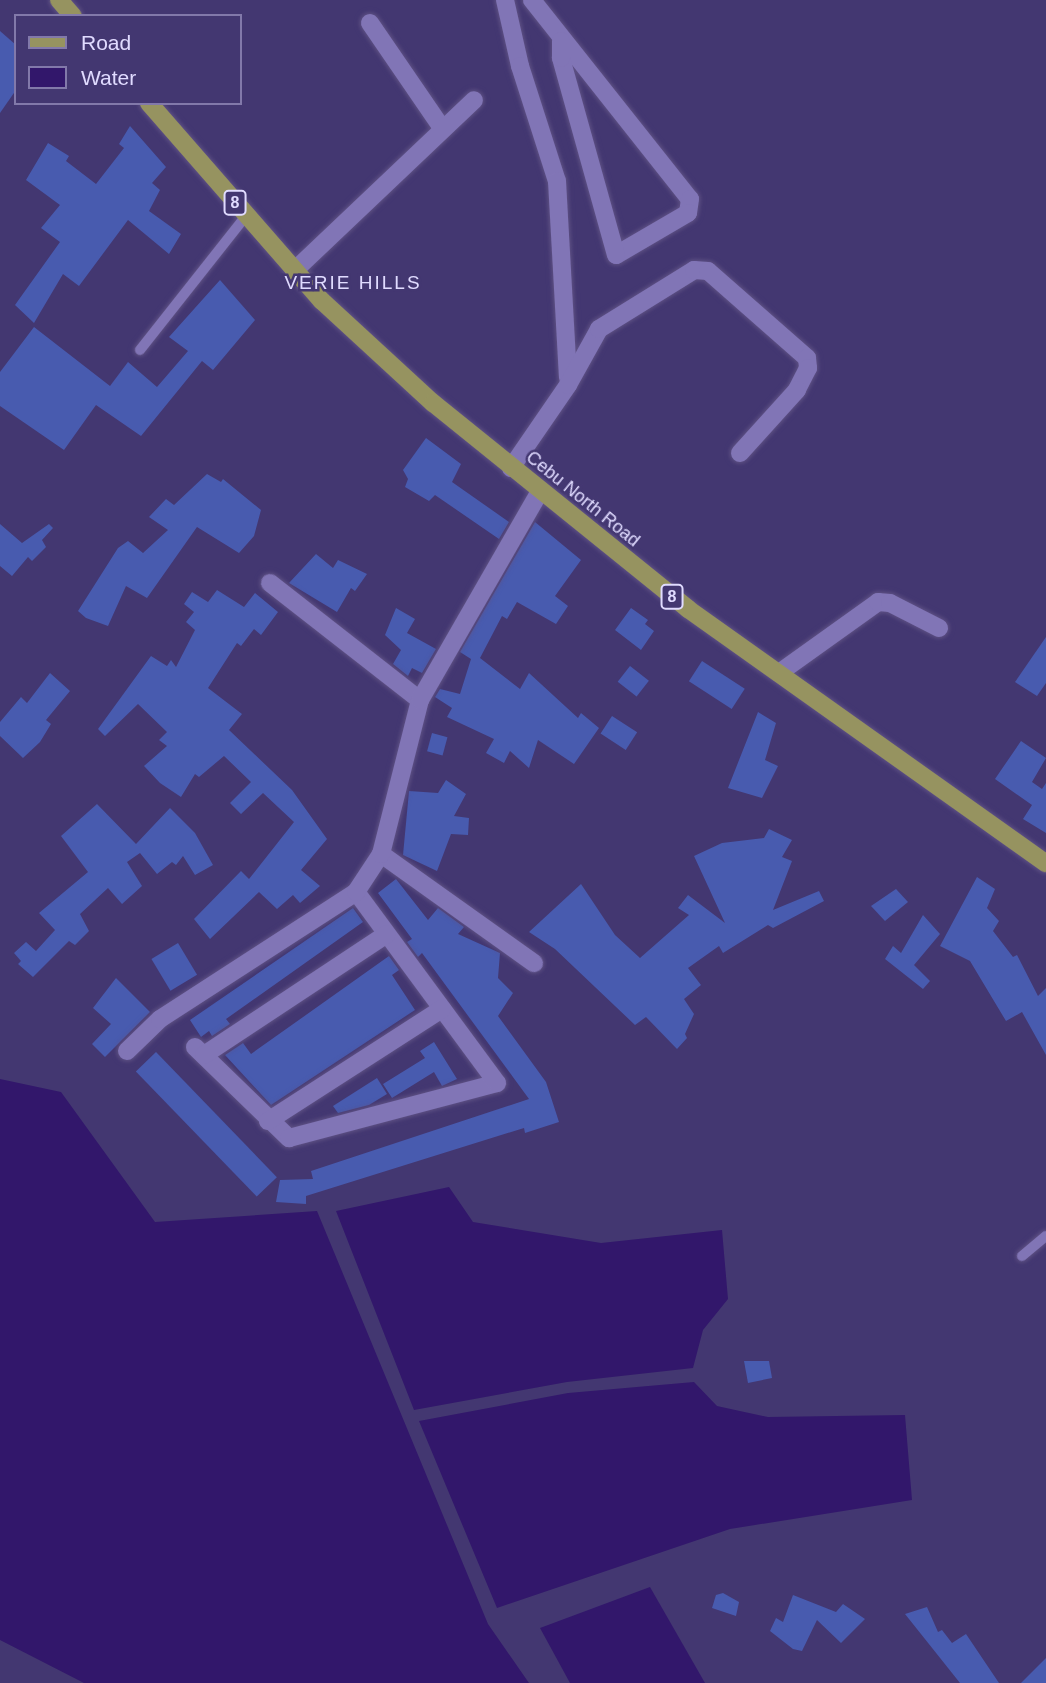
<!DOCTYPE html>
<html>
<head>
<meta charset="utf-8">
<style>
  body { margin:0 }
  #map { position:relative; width:1046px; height:1683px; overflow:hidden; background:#433771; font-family:Helvetica,sans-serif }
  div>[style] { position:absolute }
  .water>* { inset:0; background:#32176b }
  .building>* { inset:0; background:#485baf; transform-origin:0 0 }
  .roads { filter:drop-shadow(0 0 2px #5e5184) drop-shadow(0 0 2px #5e5184) }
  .lane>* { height:10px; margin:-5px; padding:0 5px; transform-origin:5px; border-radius:5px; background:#8175b6 }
  .street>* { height:18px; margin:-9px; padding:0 9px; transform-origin:9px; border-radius:9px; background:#8175b6 }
  .primary>* { height:18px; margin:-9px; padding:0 9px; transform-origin:9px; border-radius:9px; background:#969360 }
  span { translate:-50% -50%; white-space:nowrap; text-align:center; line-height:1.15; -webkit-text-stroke:5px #433771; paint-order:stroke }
  .shield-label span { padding:2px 5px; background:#433771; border:2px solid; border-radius:5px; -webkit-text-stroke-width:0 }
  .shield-label { font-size:16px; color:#e0dbff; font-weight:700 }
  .street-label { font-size:18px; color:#e0dbff }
  .neighbourhood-label { font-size:19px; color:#e0dbff; letter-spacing:2px }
  .legend { position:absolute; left:14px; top:14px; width:228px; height:91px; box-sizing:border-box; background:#433771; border:2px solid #8279aa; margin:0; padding:9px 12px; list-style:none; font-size:21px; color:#e0dbff }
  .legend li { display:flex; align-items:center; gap:14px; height:35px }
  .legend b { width:35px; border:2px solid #8279aa }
</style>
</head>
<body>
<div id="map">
  <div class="water">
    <div style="clip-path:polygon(0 1079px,61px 1092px,155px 1222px,317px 1211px,488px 1624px,529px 1683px,84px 1683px,0 1640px)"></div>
    <div style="clip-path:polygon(449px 1187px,473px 1222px,601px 1243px,722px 1230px,728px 1299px,703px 1330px,693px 1368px,567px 1382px,414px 1410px,336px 1211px)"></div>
    <div style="clip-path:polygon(694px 1382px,717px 1406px,768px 1417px,905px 1415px,912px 1500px,730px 1529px,497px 1608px,419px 1421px,568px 1393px)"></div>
    <div style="clip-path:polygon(650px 1587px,705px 1683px,570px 1683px,540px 1628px)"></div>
  </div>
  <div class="building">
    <div style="clip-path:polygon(0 31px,16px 45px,16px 90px,0 113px)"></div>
    <div style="clip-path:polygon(130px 126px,166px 167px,152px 183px,160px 190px,149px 211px,181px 234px,169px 254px,128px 220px,79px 286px,63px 274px,34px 323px,15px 305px,60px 242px,41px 228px,60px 205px,26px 180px,48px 143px,69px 156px,66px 161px,96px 184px,124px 148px,119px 144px)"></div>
    <div style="clip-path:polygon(220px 280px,255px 320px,213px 370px,202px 361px,141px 436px,96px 405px,64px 450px,0 406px,0 372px,34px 327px,110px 386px,128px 362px,157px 387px,188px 351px,169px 337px)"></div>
    <div style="clip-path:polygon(426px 438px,461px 464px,452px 482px,509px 522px,499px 539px,435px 495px,429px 501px,405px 487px,408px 479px,403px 470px)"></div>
    <div style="clip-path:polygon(207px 474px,221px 482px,223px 479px,261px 510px,254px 536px,239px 553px,197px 527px,147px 598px,126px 586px,108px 626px,86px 618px,78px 611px,118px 548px,128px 541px,143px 553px,168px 530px,149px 517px,166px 499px,174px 505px)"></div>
    <div style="clip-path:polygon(535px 522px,581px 560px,555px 596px,568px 606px,556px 624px,517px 602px,507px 619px,502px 616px,480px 658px,520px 689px,529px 673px,578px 718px,581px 713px,599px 728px,574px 764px,538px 740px,529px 768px,510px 751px,504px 763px,486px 753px,494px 739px,447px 717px,452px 708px,435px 697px,440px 689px,460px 694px,471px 659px,460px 652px)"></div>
    <div style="clip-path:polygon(0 524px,22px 543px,49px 524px,53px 528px,42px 540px,46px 547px,32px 561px,28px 557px,12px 576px,0 566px)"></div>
    <div style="clip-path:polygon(316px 554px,333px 568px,338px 560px,367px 574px,355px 591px,351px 588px,337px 612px,289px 583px)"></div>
    <div style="clip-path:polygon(217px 590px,244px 607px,255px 593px,278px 612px,261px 635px,254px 629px,241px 646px,237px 643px,208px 688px,242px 714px,229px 730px,292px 790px,327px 839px,301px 870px,320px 886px,300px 903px,293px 895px,277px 909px,259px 892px,210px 939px,194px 919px,241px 871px,249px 879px,294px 822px,263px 793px,241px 814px,230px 803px,251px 782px,224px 756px,199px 777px,195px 774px,181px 797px,160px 783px,144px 766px,167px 746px,159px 740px,167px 732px,138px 704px,105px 736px,98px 729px,151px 656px,167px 666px,171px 660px,176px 667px,195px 630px,186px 622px,194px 612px,184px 604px,192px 592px,208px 602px)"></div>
    <div style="clip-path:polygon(396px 608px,415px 619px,407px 633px,436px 649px,422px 673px,412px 668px,408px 676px,393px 664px,401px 650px,385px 635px)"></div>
    <div style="clip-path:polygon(631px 608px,648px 620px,645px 624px,654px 631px,641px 650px,615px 630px)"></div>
    <div style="clip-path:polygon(1046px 637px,1046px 683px,1037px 696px,1015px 682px)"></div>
    <div style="left:702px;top:661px;width:51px;height:24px;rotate:33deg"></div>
    <div style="left:630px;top:666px;width:24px;height:20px;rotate:38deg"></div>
    <div style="clip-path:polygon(50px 673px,70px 691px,46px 720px,51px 724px,40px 742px,23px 758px,0 736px,0 722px,21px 697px,27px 703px)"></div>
    <div style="clip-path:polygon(758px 712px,776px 723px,765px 760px,778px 766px,762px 798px,728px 788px)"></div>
    <div style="left:612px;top:716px;width:30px;height:21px;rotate:33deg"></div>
    <div style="left:432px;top:733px;width:16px;height:19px;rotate:15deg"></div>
    <div style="clip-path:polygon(1021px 741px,1046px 758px,1032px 782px,1042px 789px,1046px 783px,1046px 833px,1023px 819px,1032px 805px,995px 779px)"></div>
    <div style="clip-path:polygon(446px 780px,466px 794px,454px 816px,469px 818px,468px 835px,451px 834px,437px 871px,403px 855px,409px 791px,438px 793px)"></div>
    <div style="clip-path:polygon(97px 804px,136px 844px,170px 808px,195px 833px,213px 865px,195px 875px,183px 856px,176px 865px,172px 862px,157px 874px,140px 853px,127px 862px,142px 886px,122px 904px,108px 888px,80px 914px,89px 931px,75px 945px,69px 941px,33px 977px,18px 964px,21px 961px,14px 953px,26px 942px,36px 951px,55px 930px,39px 913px,88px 872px,61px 836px)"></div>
    <div style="clip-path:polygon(769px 829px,792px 840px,782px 857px,792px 861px,773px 910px,819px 891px,824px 901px,773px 928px,768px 925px,723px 953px,719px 946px,688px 968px,701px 985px,684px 999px,694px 1014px,685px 1034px,687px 1038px,677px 1049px,646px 1017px,635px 1025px,555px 949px,529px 932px,581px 884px,615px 935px,640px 958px,689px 915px,678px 908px,688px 895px,725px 923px,694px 856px,722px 843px,764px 838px)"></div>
    <div style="clip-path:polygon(977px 877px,995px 889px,987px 908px,999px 921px,993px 931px,1013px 957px,1017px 955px,1038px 996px,1046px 988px,1046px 1055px,1022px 1012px,1006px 1021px,970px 961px,940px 946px)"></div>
    <div style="clip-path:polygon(396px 879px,428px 920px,438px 908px,464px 927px,458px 934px,500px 953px,498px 978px,513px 993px,498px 1016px,546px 1082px,559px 1122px,525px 1133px,524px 1128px,306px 1196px,306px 1204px,276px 1202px,280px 1180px,313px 1179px,311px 1171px,529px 1099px,422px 953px,418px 957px,407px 942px,412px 939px,378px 893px)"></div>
    <div style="clip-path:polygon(896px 889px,908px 902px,885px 921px,871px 906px)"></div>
    <div style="clip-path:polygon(353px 908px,363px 922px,226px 1019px,230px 1024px,212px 1036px,209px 1031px,201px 1037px,190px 1020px)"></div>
    <div style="clip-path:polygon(923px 915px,940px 934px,914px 965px,930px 981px,923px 989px,885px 959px,893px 946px,901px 953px)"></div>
    <div style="left:178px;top:943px;width:37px;height:31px;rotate:59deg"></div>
    <div style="clip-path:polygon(389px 956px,399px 970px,392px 975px,415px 1010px,271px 1105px,225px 1055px,243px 1043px,251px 1054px)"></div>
    <div style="clip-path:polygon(116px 978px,150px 1012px,105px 1057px,92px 1044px,111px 1024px,93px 1008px)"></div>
    <div style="clip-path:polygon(434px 1042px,457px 1079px,442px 1086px,434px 1072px,392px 1098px,383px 1084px,425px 1058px,420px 1051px)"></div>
    <div style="left:156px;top:1052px;width:174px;height:28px;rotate:46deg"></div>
    <div style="clip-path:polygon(377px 1078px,387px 1094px,369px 1105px,338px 1113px,333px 1106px)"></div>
    <div style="clip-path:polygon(744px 1361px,769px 1361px,772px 1378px,748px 1383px)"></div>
    <div style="clip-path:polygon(723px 1593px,739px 1602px,736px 1616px,712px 1608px,716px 1595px)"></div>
    <div style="clip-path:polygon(793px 1595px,836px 1612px,843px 1604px,865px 1619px,841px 1643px,817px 1620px,802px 1651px,793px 1649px,770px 1631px,776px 1618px,783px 1622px)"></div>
    <div style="clip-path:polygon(927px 1607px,938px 1632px,942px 1630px,952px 1643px,966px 1634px,999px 1683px,960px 1683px,905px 1614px)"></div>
    <div style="clip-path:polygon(1046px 1658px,1046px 1683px,1021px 1683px)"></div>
  </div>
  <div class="roads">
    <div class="lane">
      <div style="left:140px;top:350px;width:171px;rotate:-51.7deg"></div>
      <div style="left:1022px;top:1256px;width:31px;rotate:-40deg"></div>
    </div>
    <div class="street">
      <div style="left:505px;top:0;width:68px;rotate:77.2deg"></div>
      <div style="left:520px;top:66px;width:121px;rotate:72.2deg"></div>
      <div style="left:557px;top:181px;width:197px;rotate:86.8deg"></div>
      <div style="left:532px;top:0;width:254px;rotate:51.6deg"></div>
      <div style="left:690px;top:199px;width:14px;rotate:98deg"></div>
      <div style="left:688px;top:213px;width:83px;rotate:149.7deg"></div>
      <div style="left:616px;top:255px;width:205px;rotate:-105.6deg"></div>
      <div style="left:561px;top:58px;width:17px;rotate:-90deg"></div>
      <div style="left:370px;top:23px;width:127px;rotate:55.6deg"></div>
      <div style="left:294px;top:271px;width:248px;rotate:-43.5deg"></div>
      <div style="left:511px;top:468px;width:101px;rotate:-55.5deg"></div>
      <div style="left:568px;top:385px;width:64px;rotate:-61deg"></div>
      <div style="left:599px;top:329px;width:112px;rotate:-31.8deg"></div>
      <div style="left:694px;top:270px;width:14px;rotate:4deg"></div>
      <div style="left:708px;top:271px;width:132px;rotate:41.3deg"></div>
      <div style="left:807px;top:358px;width:10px;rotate:84deg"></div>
      <div style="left:808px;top:368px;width:25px;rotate:117deg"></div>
      <div style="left:797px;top:390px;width:85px;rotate:132.1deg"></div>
      <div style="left:270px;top:583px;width:190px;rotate:38deg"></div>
      <div style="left:779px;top:673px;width:122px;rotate:-35.6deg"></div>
      <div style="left:878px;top:602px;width:12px;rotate:5deg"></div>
      <div style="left:890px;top:603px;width:55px;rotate:27deg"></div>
      <div style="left:381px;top:854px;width:188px;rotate:35.5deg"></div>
      <div style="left:195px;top:1047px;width:131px;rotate:44.1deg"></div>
      <div style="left:289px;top:1138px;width:215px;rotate:-14.8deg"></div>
      <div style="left:497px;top:1083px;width:237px;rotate:-126.4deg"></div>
      <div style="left:127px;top:1051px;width:46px;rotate:-44.1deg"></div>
      <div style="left:160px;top:1019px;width:234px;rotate:-32.9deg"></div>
      <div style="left:356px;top:892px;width:45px;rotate:-56.7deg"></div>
      <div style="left:381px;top:854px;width:159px;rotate:-75.8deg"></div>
      <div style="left:420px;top:700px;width:241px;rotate:-60.1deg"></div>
      <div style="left:204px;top:1055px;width:219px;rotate:-33.5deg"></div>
      <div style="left:268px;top:1121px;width:207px;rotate:-32.8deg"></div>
    </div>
    <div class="primary">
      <div style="left:59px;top:0;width:21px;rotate:49deg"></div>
      <div style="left:149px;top:103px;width:263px;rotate:48.9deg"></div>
      <div style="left:322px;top:301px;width:151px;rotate:42.6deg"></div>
      <div style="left:433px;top:403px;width:328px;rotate:38.9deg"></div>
      <div style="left:688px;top:609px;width:439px;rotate:35.4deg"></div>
    </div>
  </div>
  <div class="shield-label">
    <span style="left:235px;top:203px">8</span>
    <span style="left:672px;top:597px">8</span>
  </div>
  <div class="street-label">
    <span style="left:583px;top:499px;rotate:39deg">Cebu North Road</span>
  </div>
  <div class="neighbourhood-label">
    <span style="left:353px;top:283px">VERIE HILLS</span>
  </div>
  <ul class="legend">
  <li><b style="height:9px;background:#969360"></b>Road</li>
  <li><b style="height:19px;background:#32176b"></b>Water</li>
  </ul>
</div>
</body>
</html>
